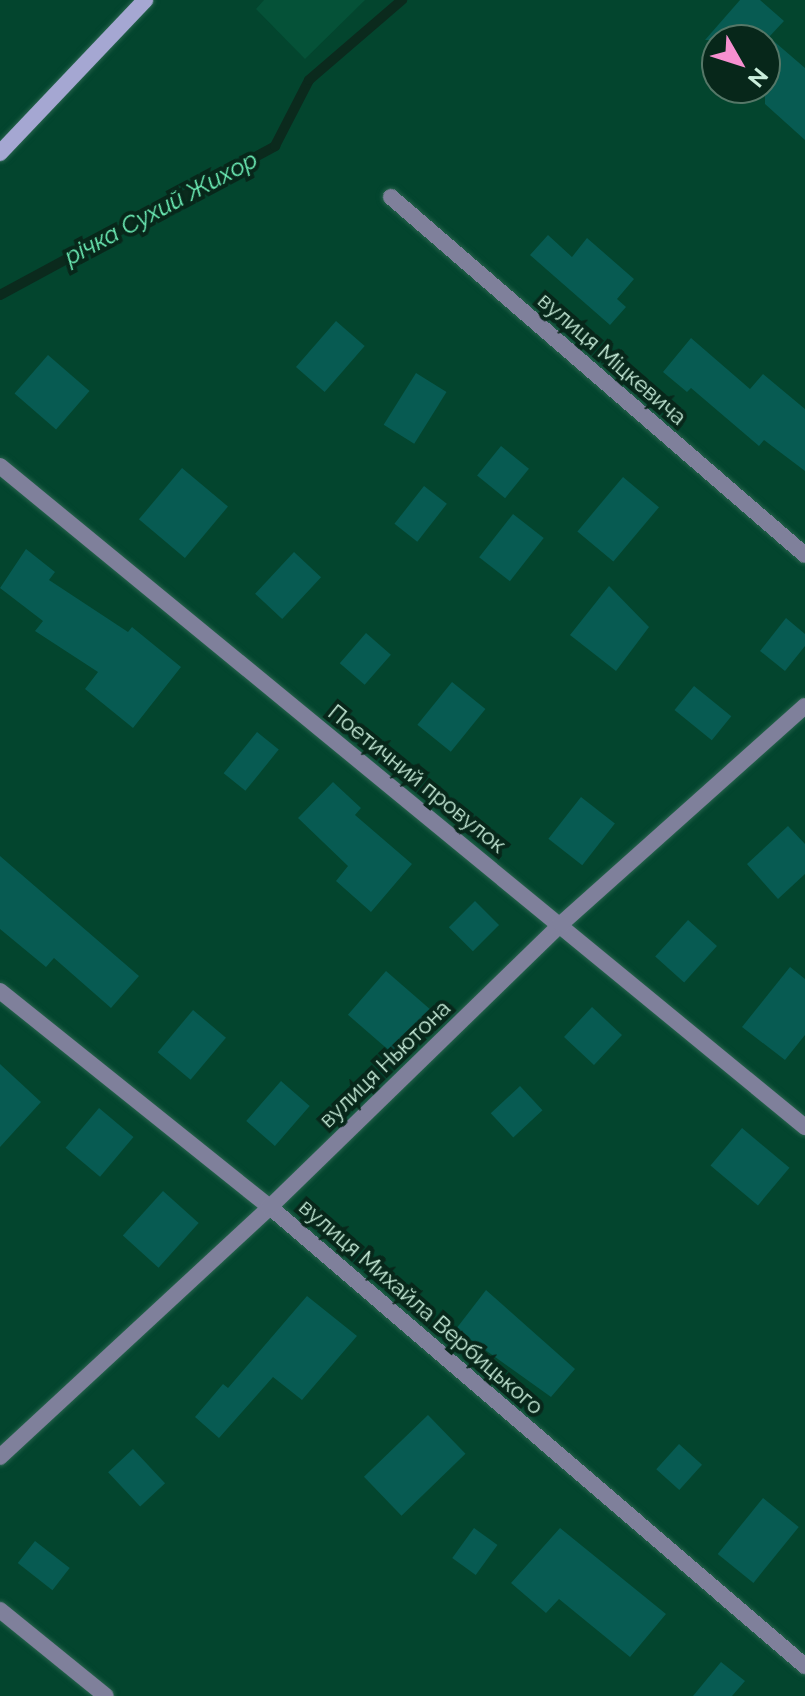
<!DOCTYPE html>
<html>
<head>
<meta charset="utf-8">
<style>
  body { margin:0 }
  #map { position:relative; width:805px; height:1696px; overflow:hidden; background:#03452e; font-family:Raleway,sans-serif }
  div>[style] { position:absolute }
  .built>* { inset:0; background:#055238 }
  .stream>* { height:10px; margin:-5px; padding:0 5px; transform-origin:5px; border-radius:5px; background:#0b2a1d }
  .building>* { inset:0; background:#075b52; transform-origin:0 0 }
  .roads { filter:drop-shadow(0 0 2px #27634d) drop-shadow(0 0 2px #27634d) }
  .street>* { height:16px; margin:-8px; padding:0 8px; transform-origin:8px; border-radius:8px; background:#7f809b }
  .secondary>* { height:16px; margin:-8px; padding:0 8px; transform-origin:8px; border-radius:8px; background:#a5a7d2 }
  span { translate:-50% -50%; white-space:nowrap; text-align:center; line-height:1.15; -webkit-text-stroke:8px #07271a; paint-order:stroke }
  .street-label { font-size:22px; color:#c9eedb }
  .water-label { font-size:24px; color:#70f3bb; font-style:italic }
  .north { position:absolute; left:701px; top:24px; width:80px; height:80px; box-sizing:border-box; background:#07271a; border:2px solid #557767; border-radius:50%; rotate:129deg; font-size:22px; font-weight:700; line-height:32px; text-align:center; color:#c9eedb }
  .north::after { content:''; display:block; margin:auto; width:28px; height:36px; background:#f690d0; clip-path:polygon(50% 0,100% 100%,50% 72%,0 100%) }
</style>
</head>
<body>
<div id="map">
  <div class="built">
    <div style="clip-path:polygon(264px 0,365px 0,305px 59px,256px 9px)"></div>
  </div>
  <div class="stream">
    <div style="left:0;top:295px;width:313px;rotate:-28.4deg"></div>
    <div style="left:275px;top:146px;width:74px;rotate:-62.7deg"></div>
    <div style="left:309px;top:80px;width:123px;rotate:-40.7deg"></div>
  </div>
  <div class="building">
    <div style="clip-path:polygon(740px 0,760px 0,784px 21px,769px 37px,805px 68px,805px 140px,765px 104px,765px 40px,705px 40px)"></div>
    <div style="clip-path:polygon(548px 235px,572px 257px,587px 238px,634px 279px,617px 299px,626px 307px,610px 325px,530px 255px)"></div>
    <div style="left:336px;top:321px;width:38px;height:61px;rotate:41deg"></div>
    <div style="clip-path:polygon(691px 338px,750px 389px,763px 374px,805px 409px,805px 471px,764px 440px,759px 446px,691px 388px,687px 392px,663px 372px)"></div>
    <div style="left:48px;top:355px;width:55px;height:51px;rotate:41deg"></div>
    <div style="left:416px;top:373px;width:36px;height:61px;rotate:32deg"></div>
    <div style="left:501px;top:446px;width:36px;height:38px;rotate:39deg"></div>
    <div style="left:182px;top:468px;width:60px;height:67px;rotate:40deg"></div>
    <div style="left:623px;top:477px;width:47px;height:71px;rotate:40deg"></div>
    <div style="left:424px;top:486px;width:29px;height:48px;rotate:38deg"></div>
    <div style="left:513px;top:514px;width:39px;height:55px;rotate:38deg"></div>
    <div style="clip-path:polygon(26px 549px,55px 572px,49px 580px,128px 632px,132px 627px,181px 667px,133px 728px,85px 689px,98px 672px,35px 631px,43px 621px,0 588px)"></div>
    <div style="left:294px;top:552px;width:37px;height:57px;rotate:43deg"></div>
    <div style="clip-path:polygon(609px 586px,649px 627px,616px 671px,570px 635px)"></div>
    <div style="clip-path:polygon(786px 618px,805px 634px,805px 646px,785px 671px,760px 651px)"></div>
    <div style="left:366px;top:633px;width:33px;height:40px;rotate:41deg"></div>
    <div style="left:452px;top:682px;width:43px;height:55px;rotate:39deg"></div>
    <div style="left:694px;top:686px;width:48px;height:31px;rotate:39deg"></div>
    <div style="left:257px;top:732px;width:28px;height:53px;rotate:39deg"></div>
    <div style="clip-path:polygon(333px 782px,361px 808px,355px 815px,412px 864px,371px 912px,336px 881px,348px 866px,298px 818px)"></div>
    <div style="left:581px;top:797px;width:43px;height:53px;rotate:38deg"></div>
    <div style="clip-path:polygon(788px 826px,805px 844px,805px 874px,778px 899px,747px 864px)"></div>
    <div style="clip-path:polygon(0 856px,139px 976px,111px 1008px,54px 958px,46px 967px,0 929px)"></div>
    <div style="left:475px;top:901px;width:34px;height:37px;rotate:45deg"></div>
    <div style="left:688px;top:920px;width:39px;height:49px;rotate:42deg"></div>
    <div style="clip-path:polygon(790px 967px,805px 979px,805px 1035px,785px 1060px,742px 1027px)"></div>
    <div style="left:386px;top:971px;width:66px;height:58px;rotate:41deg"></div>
    <div style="left:592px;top:1007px;width:41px;height:41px;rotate:43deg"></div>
    <div style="left:193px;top:1010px;width:43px;height:55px;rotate:40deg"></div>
    <div style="clip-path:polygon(0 1064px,41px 1102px,0 1147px)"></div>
    <div style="left:281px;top:1081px;width:38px;height:53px;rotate:41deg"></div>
    <div style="left:520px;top:1086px;width:33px;height:40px;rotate:47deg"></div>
    <div style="left:99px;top:1108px;width:45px;height:52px;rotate:40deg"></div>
    <div style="left:742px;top:1128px;width:62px;height:49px;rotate:40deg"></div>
    <div style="left:163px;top:1191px;width:48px;height:60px;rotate:42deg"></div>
    <div style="clip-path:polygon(486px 1290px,575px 1369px,551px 1397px,456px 1329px)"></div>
    <div style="clip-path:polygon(307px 1296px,357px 1336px,302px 1400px,273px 1377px,219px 1438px,195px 1417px,223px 1384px,228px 1388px)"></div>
    <div style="left:428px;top:1415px;width:54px;height:89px;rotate:46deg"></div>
    <div style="left:679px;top:1444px;width:31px;height:34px;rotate:42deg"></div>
    <div style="left:133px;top:1449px;width:47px;height:34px;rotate:47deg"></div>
    <div style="left:763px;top:1498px;width:46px;height:72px;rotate:39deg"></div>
    <div style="left:474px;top:1528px;width:29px;height:37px;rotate:36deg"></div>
    <div style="clip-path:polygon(560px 1528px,666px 1614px,630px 1657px,559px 1599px,546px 1613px,511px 1583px)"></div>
    <div style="left:35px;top:1541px;width:44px;height:28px;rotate:38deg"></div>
    <div style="clip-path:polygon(721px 1662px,745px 1681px,732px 1696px,693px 1696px)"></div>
  </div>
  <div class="roads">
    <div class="street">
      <div style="left:391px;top:197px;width:547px;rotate:40.85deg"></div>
      <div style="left:0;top:466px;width:1042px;rotate:39.39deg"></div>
      <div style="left:0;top:991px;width:346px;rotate:38.7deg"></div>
      <div style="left:270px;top:1207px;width:705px;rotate:40.63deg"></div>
      <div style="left:0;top:1457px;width:368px;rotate:-42.8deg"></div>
      <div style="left:270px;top:1207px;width:406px;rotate:-44.2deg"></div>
      <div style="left:561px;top:924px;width:327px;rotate:-41.8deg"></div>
      <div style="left:0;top:1610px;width:136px;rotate:39.1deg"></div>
    </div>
    <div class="secondary">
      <div style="left:0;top:153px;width:211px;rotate:-46.5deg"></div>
    </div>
  </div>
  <div class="street-label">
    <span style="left:612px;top:359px;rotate:41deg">вулиця Міцкевича</span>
    <span style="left:417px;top:779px;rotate:39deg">Поетичний провулок</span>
    <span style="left:385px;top:1064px;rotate:-44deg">вулиця Ньютона</span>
    <span style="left:421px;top:1307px;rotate:41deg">вулиця Михайла Вербицького</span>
  </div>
  <div class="water-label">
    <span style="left:161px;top:208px;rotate:-28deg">річка Сухий Жихор</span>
  </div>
  <div class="north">N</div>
</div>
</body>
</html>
